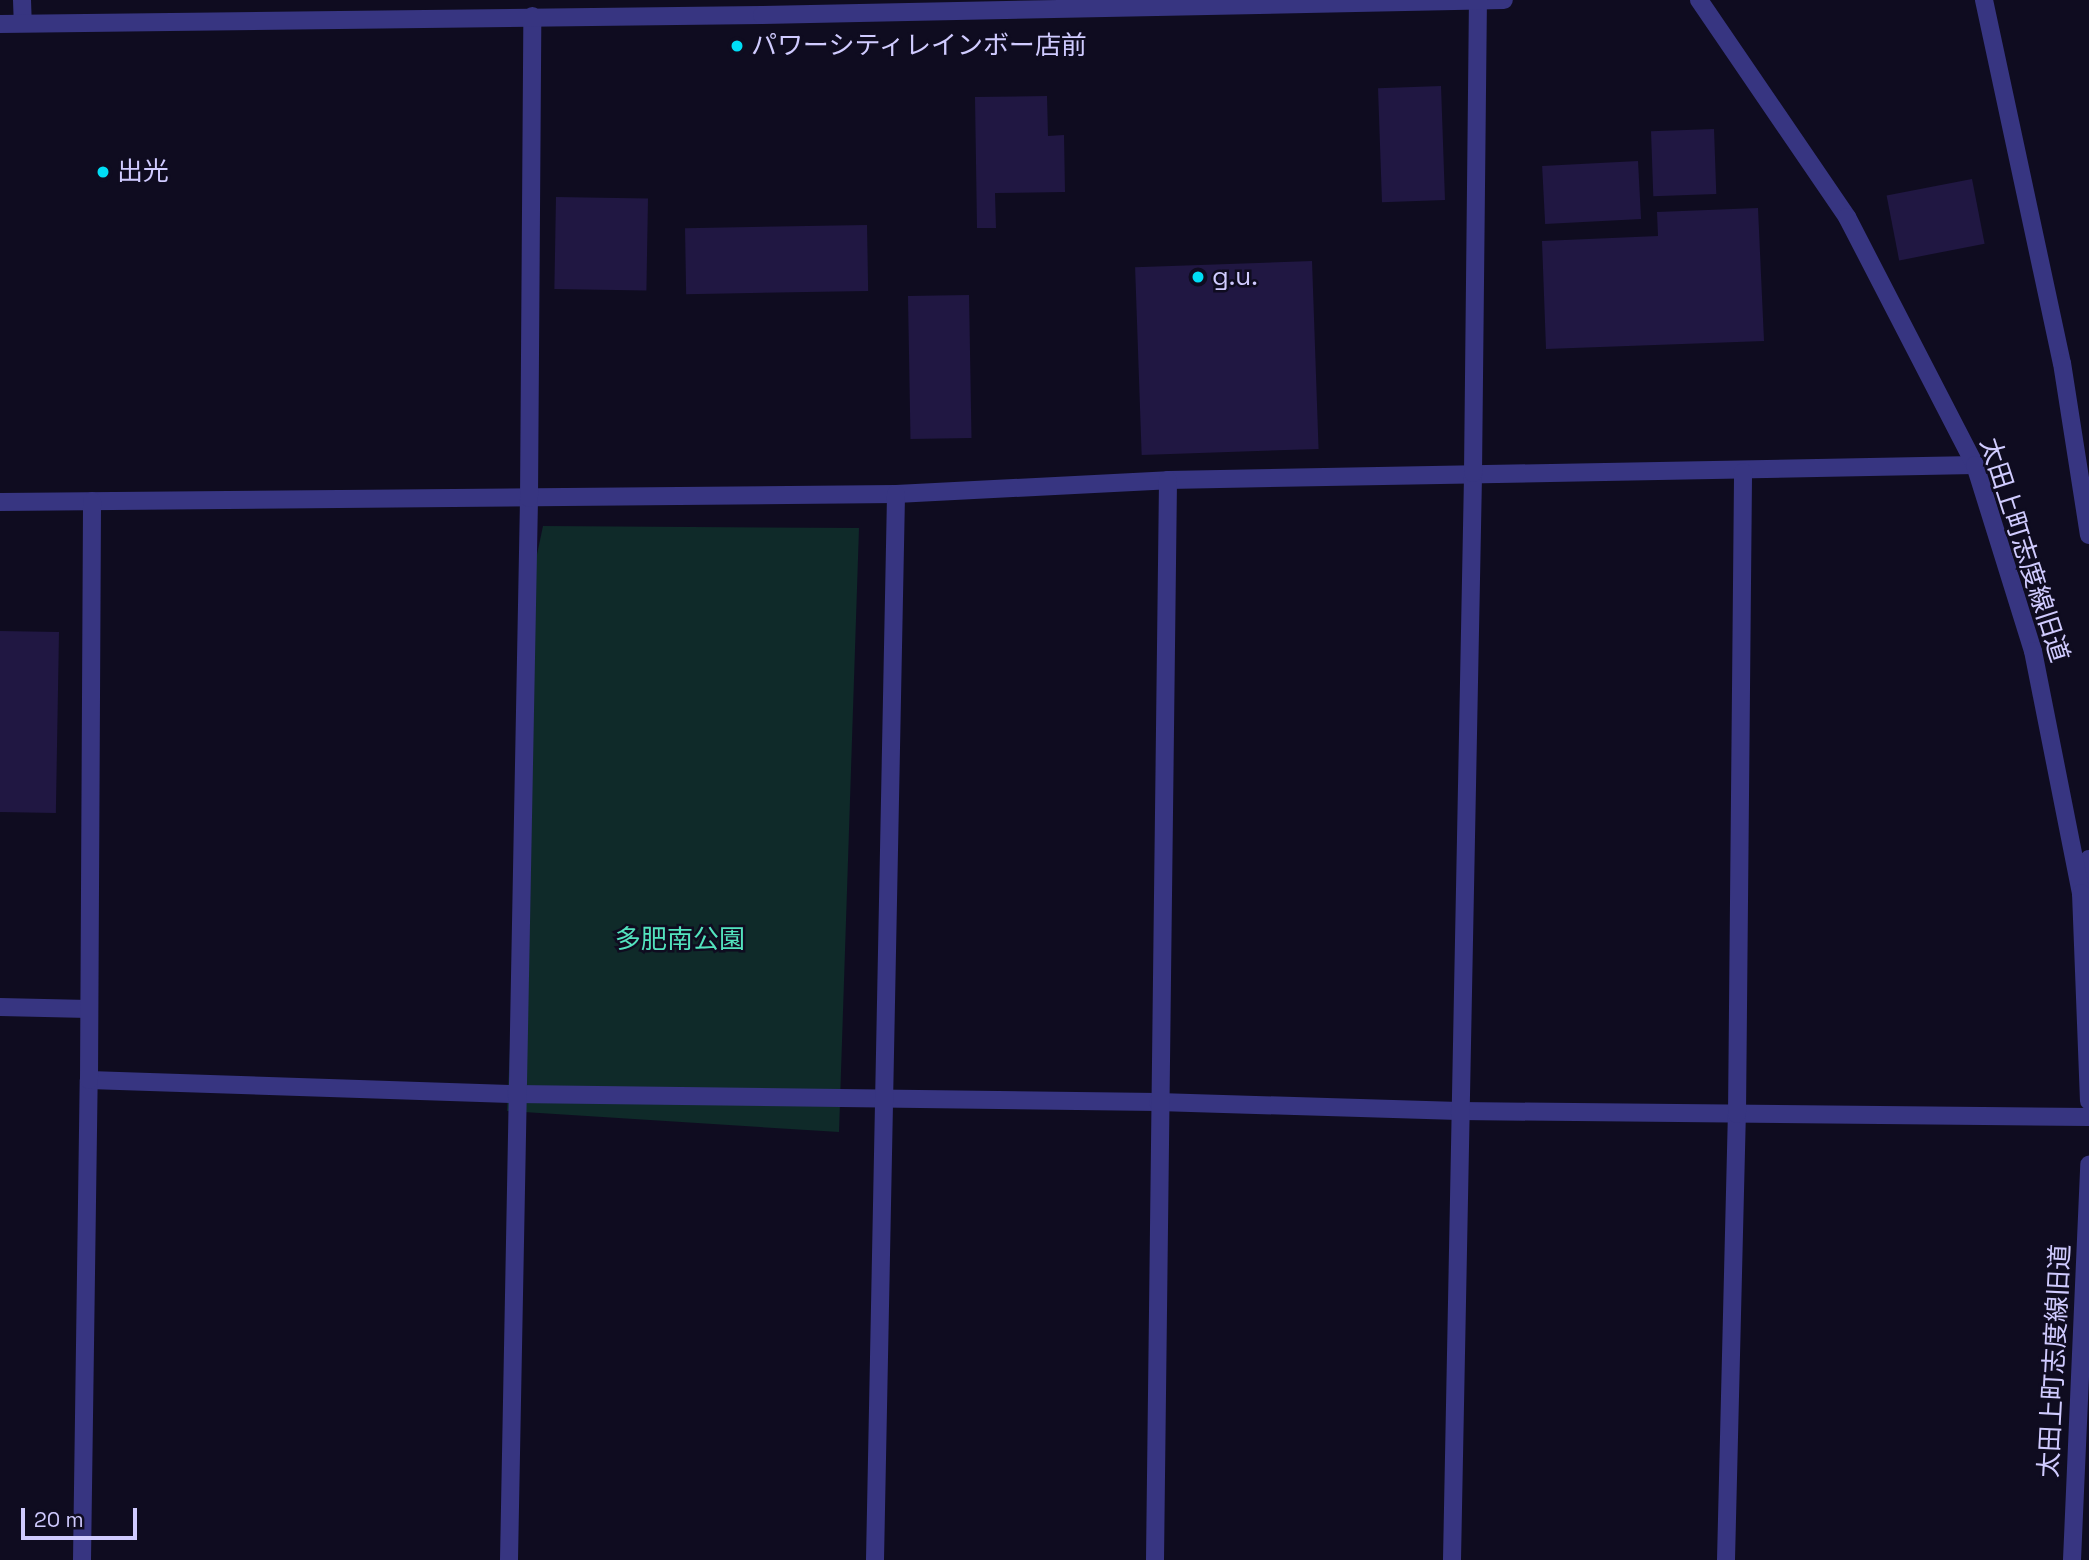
<!DOCTYPE html>
<html>
<head>
<meta charset="utf-8">
<style>
  body { margin:0 }
  #map { position:relative; width:2089px; height:1560px; overflow:hidden; background:#0f0c20; font-family:"Space Grotesk","Noto Sans JP",sans-serif }
  div>[style] { position:absolute }
  .green>* { inset:0; background:#0f2a29 }
  .building>* { inset:0; background:#201742; transform-origin:0 0 }
  .minor>* { height:18px; margin:-9px; padding:0 9px; transform-origin:9px; border-radius:9px; background:#373581 }
  .tertiary>* { height:18px; margin:-9px; padding:0 9px; transform-origin:9px; border-radius:9px; background:#373581 }
  .dots>* { width:19px; height:19px; translate:-50% -50%; box-sizing:border-box; border:4px solid #0f0c20; border-radius:50% }
  span { translate:-50% -50%; white-space:nowrap; text-align:center; line-height:1.15; -webkit-text-stroke:5px #0f0c20; paint-order:stroke }
  .poi-label { font-size:26px; color:#d0cbff }
  .left { translate:0 -50%; text-align:left }
  .street-label { font-size:26px; color:#d0cbff }
  .park-label { font-size:26px; color:#53e3be }
  .scale { position:absolute; left:21px; top:1508px; width:116px; height:32px; box-sizing:border-box; border:4px solid #d0cbff; border-top:0; padding-left:9px; font-size:21px; line-height:24px; white-space:nowrap; color:#d0cbff; -webkit-text-stroke:5px #0f0c20; paint-order:stroke }
</style>
</head>
<body>
<div id="map">
  <div class="green">
    <div style="clip-path:polygon(543px 526px,859px 528px,839px 1132px,507px 1111px,532px 578px)"></div>
  </div>
  <div class="building">
    <div style="left:1441px;top:86px;width:114px;height:63px;rotate:88deg"></div>
    <div style="clip-path:polygon(1047px 96px,1048px 136px,1064px 135px,1065px 192px,995px 193px,996px 228px,977px 228px,975px 97px)"></div>
    <div style="left:1714px;top:129px;width:65px;height:63px;rotate:88deg"></div>
    <div style="left:1638px;top:161px;width:58px;height:96px;rotate:87deg"></div>
    <div style="left:1972px;top:179px;width:66px;height:87px;rotate:79deg"></div>
    <div style="left:556px;top:197px;width:92px;height:92px;rotate:1deg"></div>
    <div style="clip-path:polygon(1758px 208px,1764px 341px,1546px 349px,1542px 241px,1658px 236px,1657px 212px)"></div>
    <div style="left:867px;top:225px;width:66px;height:182px;rotate:89deg"></div>
    <div style="left:1312px;top:261px;width:188px;height:177px;rotate:88deg"></div>
    <div style="left:969px;top:295px;width:143px;height:61px;rotate:89deg"></div>
    <div style="left:0;top:631px;width:59px;height:181px;rotate:1deg"></div>
  </div>
  <div class="minor">
    <div style="left:22px;top:0;width:23px;rotate:88deg"></div>
    <div style="left:1984px;top:0;width:371px;rotate:77.9deg"></div>
    <div style="left:2062px;top:363px;width:174px;rotate:81.1deg"></div>
    <div style="left:0;top:502px;width:896px;rotate:-0.51deg"></div>
    <div style="left:896px;top:494px;width:272px;rotate:-2.9deg"></div>
    <div style="left:1168px;top:480px;width:807px;rotate:-1.06deg"></div>
    <div style="left:2081px;top:893px;width:35px;rotate:-77deg"></div>
    <div style="left:0;top:1007px;width:89px;rotate:1.3deg"></div>
    <div style="left:89px;top:1080px;width:427px;rotate:1.9deg"></div>
    <div style="left:516px;top:1094px;width:642px;rotate:0.71deg"></div>
    <div style="left:1158px;top:1102px;width:301px;rotate:1.7deg"></div>
    <div style="left:1459px;top:1111px;width:630px;rotate:0.55deg"></div>
    <div style="left:82px;top:1560px;width:480px;rotate:-89.2deg"></div>
    <div style="left:89px;top:1080px;width:579px;rotate:-89.7deg"></div>
    <div style="left:509px;top:1560px;width:1062px;rotate:-88.92deg"></div>
    <div style="left:529px;top:498px;width:482px;rotate:-89.6deg"></div>
    <div style="left:875px;top:1560px;width:1066px;rotate:-88.87deg"></div>
    <div style="left:1155px;top:1560px;width:1080px;rotate:-89.31deg"></div>
    <div style="left:1452px;top:1560px;width:1087px;rotate:-88.89deg"></div>
    <div style="left:1473px;top:473px;width:472px;rotate:-89.4deg"></div>
    <div style="left:1726px;top:1560px;width:446px;rotate:-88.6deg"></div>
    <div style="left:1737px;top:1114px;width:642px;rotate:-89.46deg"></div>
  </div>
  <div class="tertiary">
    <div style="left:1699px;top:0;width:263px;rotate:55.7deg"></div>
    <div style="left:1847px;top:217px;width:279px;rotate:62.7deg"></div>
    <div style="left:1975px;top:465px;width:195px;rotate:72.7deg"></div>
    <div style="left:2033px;top:651px;width:247px;rotate:78.8deg"></div>
    <div style="left:2081px;top:893px;width:208px;rotate:87.8deg"></div>
    <div style="left:0;top:24px;width:762px;rotate:-0.68deg"></div>
    <div style="left:762px;top:15px;width:742px;rotate:-1.16deg"></div>
    <div style="left:2072px;top:1560px;width:396px;rotate:-87.5deg"></div>
  </div>
  <div class="dots">
    <div style="left:737px;top:46px;background:#00def6"></div>
    <div style="left:103px;top:172px;background:#00def6"></div>
    <div style="left:1198px;top:277px;background:#00def6"></div>
  </div>
  <div class="poi-label">
    <span class="left" style="left:751px;top:46px">パワーシティレインボー店前</span>
    <span class="left" style="left:117px;top:172px">出光</span>
    <span class="left" style="left:1212px;top:277px">g.u.</span>
  </div>
  <div class="street-label">
    <span style="left:2024px;top:550px;rotate:72deg">太田上町志度線旧道</span>
    <span style="left:2055px;top:1361px;rotate:-87deg">太田上町志度線旧道</span>
  </div>
  <div class="park-label">
    <span style="left:680px;top:940px">多肥南公園</span>
  </div>
  <div class="scale">20 m</div>
</div>
</body>
</html>
